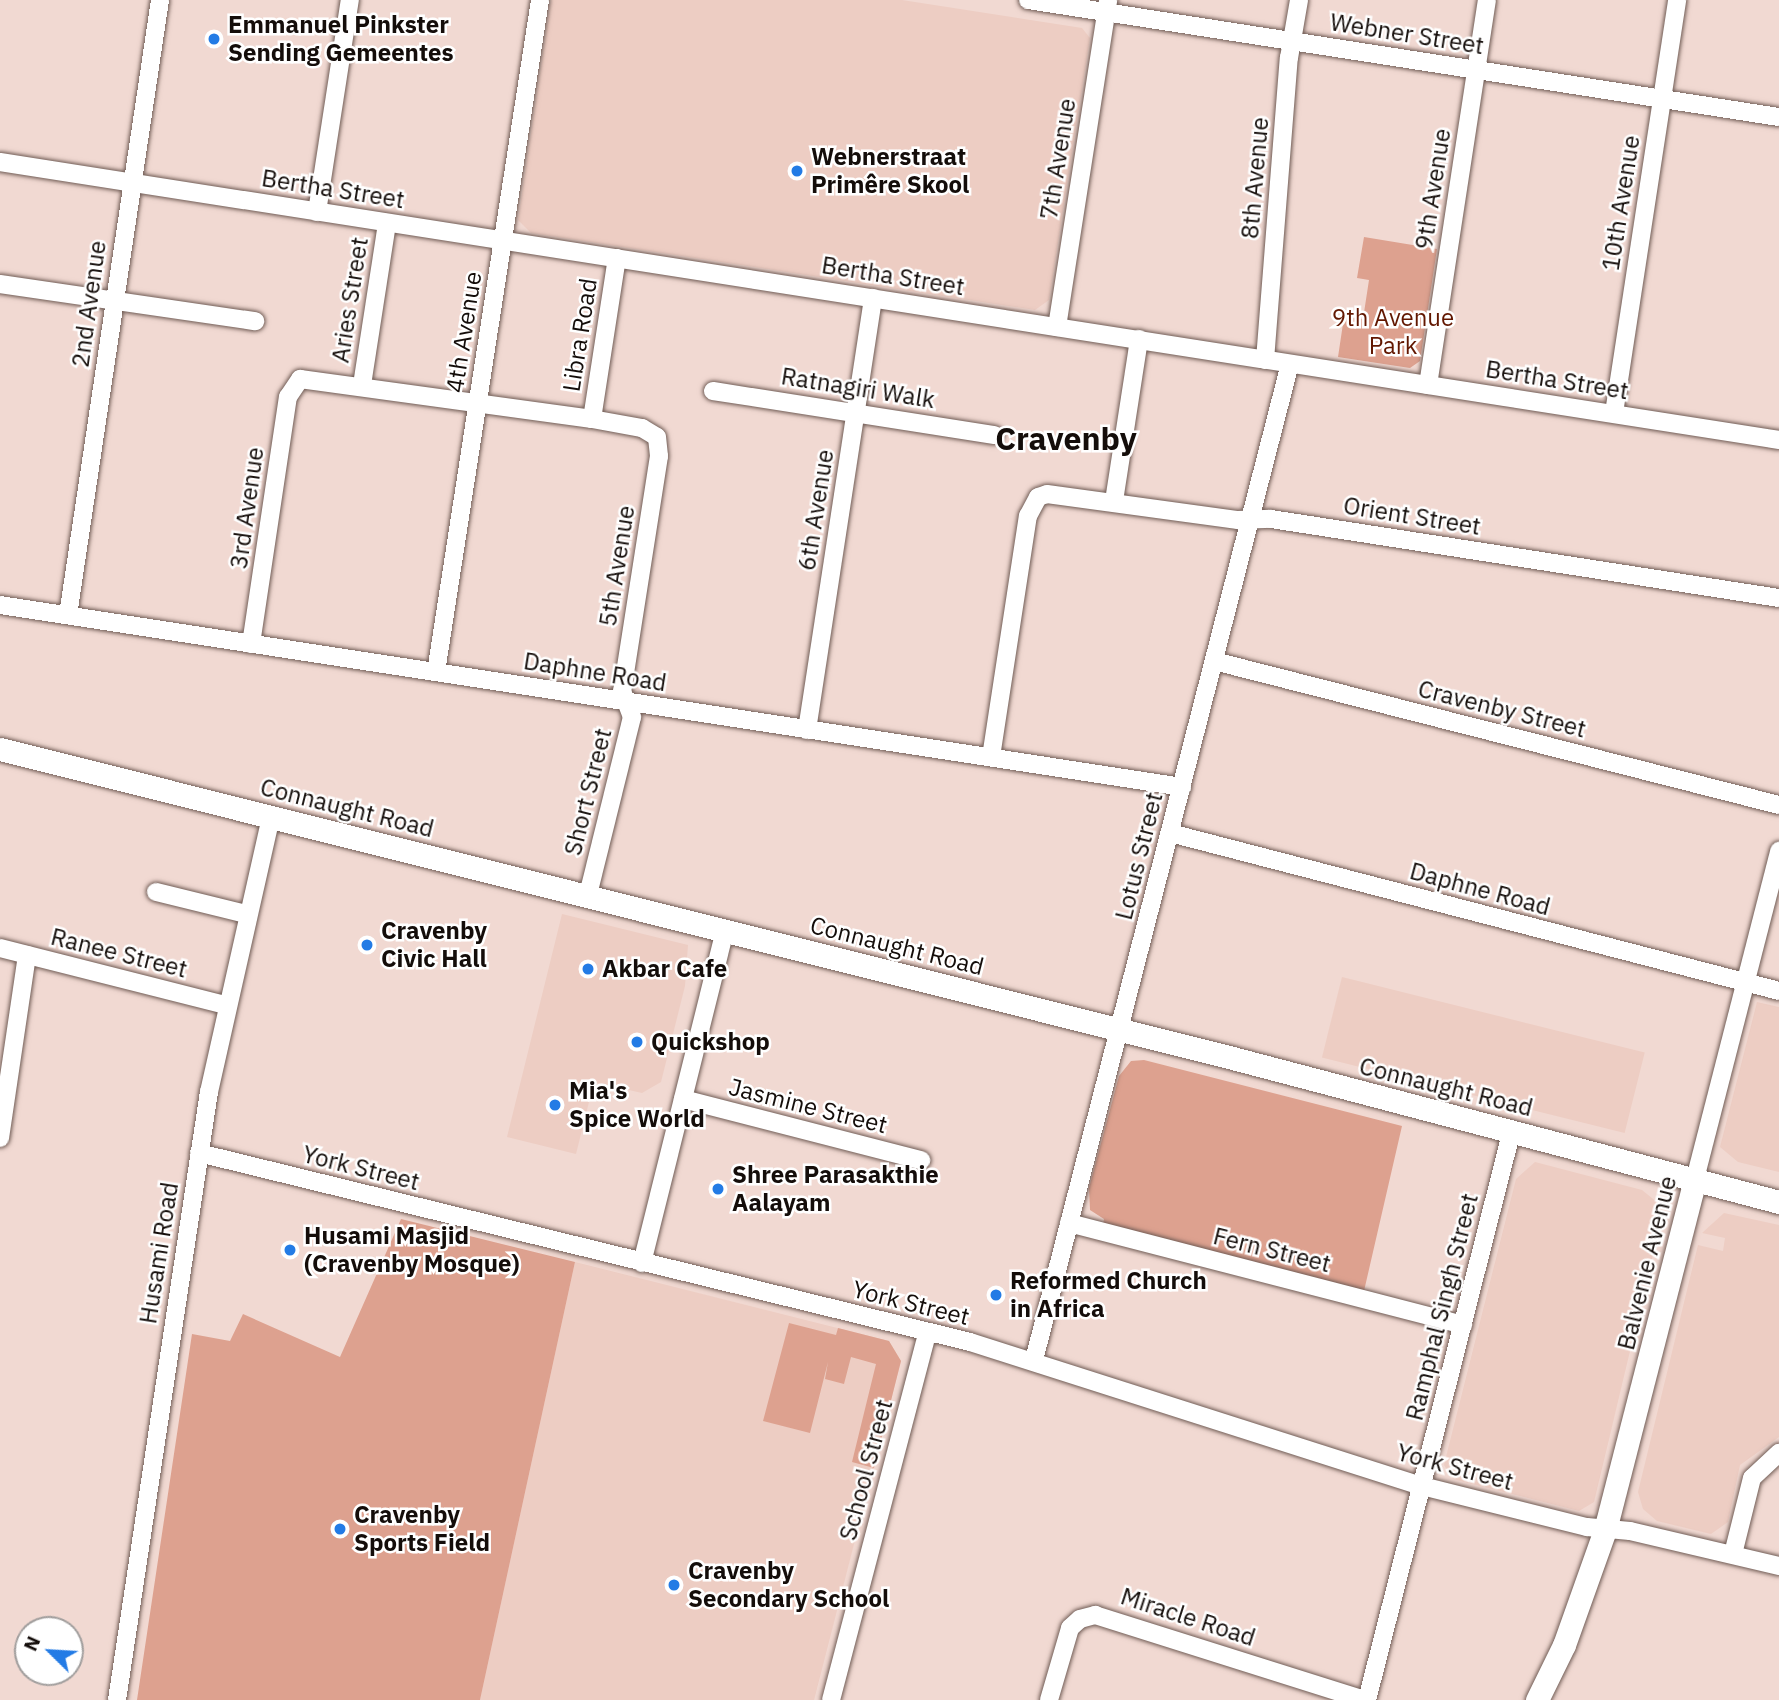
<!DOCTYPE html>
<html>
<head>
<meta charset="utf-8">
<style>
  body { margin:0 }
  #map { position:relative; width:1779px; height:1700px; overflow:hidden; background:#f1d9d2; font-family:"IBM Plex Sans",sans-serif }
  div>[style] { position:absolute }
  .built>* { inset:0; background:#edcdc3; transform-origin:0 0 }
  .green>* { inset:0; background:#dda18f }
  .roads { filter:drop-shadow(0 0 2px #705c55) drop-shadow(0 0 2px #705c55) }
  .minor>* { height:18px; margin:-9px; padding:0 9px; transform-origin:9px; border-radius:9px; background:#fff }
  .tertiary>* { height:23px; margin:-11.5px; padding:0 11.5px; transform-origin:11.5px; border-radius:11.5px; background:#fff }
  .dots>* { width:19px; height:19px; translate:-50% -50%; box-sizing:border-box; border:4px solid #fff; border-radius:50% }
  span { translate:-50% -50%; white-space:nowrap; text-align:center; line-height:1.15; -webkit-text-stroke:5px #fff; paint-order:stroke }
  .poi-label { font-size:24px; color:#140d0a; font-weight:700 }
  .left { translate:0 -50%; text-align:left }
  .street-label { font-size:24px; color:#140d0a }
  .park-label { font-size:24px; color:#621700 }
  .district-label { font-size:32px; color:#140d0a; font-weight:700 }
  .north { position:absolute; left:14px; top:1616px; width:70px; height:70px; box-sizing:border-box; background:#fff; border:2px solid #a19e9d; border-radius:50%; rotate:294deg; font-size:19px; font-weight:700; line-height:28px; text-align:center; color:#140d0a }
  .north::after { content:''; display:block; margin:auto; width:24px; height:32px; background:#237be5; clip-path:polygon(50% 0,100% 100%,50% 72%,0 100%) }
</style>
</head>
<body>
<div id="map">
  <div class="built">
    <div style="clip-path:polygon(551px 0,902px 0,1082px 28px,1090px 38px,1049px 300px,1035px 310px,531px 233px,518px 220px)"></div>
    <div style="clip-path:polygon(562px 914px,688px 945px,685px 986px,661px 1082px,642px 1093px,594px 1082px,576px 1154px,507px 1137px)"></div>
    <div style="left:1342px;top:977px;width:312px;height:83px;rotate:14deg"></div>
    <div style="clip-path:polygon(1757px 1002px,1779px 1007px,1779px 1172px,1738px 1162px,1720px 1147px)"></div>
    <div style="clip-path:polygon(1535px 1162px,1642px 1190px,1658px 1203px,1662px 1217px,1594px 1502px,1579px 1511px,1453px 1479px,1444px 1465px,1516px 1179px)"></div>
    <div style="clip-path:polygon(1724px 1213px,1779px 1225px,1779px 1437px,1740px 1465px,1728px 1522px,1711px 1534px,1657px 1521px,1643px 1509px,1638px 1492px,1698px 1245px,1723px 1251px,1725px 1238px,1702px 1233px)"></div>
    <div style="clip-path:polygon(575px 1262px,889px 1341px,901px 1361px,814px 1700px,480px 1700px)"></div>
  </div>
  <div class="green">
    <div style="clip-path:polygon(1364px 237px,1437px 249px,1420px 361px,1410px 368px,1338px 357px,1344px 317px,1363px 319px,1369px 280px,1357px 278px)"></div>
    <div style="clip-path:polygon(1144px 1060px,1402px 1126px,1364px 1291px,1103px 1224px,1104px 1219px,1090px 1210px,1089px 1188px,1119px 1076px,1131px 1061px)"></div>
    <div style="clip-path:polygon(401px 1219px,575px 1262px,480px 1700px,137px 1700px,192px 1334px,230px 1341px,243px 1314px,340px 1357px)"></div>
    <div style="clip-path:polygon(789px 1323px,836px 1335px,838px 1328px,889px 1341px,901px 1361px,874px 1468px,852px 1462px,876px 1364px,851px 1357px,844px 1384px,825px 1379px,828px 1362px,810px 1433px,763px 1421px)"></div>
  </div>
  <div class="roads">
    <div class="minor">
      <div style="left:1028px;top:0;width:760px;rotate:8.86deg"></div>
      <div style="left:0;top:162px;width:1801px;rotate:8.88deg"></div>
      <div style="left:317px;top:212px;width:215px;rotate:-81.2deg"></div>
      <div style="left:0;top:284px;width:258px;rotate:8.3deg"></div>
      <div style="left:1057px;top:327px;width:331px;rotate:-81.1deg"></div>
      <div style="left:1265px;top:360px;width:303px;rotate:-85.5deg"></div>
      <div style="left:1289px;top:58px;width:59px;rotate:-80.2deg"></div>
      <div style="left:362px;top:385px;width:164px;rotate:-81.2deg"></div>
      <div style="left:1428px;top:385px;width:389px;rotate:-81.3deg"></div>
      <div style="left:713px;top:391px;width:285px;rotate:8.9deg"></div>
      <div style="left:1614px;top:413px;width:418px;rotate:-81.3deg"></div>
      <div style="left:592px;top:419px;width:163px;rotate:-81.2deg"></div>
      <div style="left:1114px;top:501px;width:164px;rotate:-81.2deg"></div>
      <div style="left:0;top:605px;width:1196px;rotate:8.75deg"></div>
      <div style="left:68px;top:615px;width:622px;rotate:-81.49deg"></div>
      <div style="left:251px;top:644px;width:250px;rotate:-81.5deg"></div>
      <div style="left:288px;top:397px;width:22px;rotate:-56deg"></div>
      <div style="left:300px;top:379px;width:295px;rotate:7.8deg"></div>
      <div style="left:592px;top:419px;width:51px;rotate:10.2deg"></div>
      <div style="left:642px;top:428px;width:17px;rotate:31deg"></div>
      <div style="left:657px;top:437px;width:19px;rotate:84deg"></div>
      <div style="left:659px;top:456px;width:238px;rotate:98.9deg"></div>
      <div style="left:622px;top:691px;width:28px;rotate:69deg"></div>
      <div style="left:632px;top:717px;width:183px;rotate:103.9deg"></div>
      <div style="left:1214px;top:661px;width:583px;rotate:14.3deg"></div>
      <div style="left:436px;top:672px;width:680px;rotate:-81.2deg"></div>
      <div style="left:807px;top:730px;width:437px;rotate:-81.3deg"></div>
      <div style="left:991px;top:757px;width:244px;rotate:-81.3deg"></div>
      <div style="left:1028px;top:516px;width:21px;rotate:-62deg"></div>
      <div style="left:1038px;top:497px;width:9px;rotate:-18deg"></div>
      <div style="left:1047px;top:494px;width:193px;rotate:7.8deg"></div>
      <div style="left:1238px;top:520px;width:33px;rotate:-2deg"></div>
      <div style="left:1271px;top:519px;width:514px;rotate:8.84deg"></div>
      <div style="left:1170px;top:833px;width:629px;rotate:14.54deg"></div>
      <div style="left:156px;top:892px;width:93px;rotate:13.7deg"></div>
      <div style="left:0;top:948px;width:233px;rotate:14.2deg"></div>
      <div style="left:683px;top:1099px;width:246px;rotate:14.4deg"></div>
      <div style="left:0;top:1138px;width:185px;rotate:-81.6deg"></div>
      <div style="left:199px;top:1153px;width:794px;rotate:13.77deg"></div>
      <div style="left:970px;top:1342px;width:474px;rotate:17.7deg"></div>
      <div style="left:1422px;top:1486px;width:170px;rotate:14deg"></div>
      <div style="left:1587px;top:1527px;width:43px;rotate:5.3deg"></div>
      <div style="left:1630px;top:1531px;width:153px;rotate:13.2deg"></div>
      <div style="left:1695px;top:1179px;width:339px;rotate:-75.6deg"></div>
      <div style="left:1069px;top:1223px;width:407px;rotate:14.5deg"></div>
      <div style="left:642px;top:1263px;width:343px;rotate:-76deg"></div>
      <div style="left:1034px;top:1360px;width:1028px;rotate:-75.59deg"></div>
      <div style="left:1733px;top:1554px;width:78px;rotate:-76deg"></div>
      <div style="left:1752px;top:1478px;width:37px;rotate:-43deg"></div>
      <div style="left:117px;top:1700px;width:615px;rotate:-81.4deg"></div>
      <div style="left:209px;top:1092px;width:282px;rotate:-77.3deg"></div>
      <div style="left:831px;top:1700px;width:379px;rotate:-75.3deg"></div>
      <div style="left:1049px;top:1700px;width:75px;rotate:-73.7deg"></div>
      <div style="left:1070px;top:1628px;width:13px;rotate:-42deg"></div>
      <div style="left:1080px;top:1619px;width:16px;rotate:-15deg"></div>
      <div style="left:1095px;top:1615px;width:283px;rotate:17.5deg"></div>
      <div style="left:1367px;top:1700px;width:588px;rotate:-75.73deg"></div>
    </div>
    <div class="tertiary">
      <div style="left:0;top:749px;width:1263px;rotate:14.07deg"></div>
      <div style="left:1225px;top:1056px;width:573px;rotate:14.76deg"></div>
      <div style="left:1537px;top:1700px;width:61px;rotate:-63.9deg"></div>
      <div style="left:1564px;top:1645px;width:122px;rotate:-70.4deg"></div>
      <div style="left:1605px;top:1530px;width:362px;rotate:-75.6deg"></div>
    </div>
  </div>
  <div class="dots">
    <div style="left:214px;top:39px;background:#237be5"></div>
    <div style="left:797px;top:171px;background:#237be5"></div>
    <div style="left:367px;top:945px;background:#237be5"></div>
    <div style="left:588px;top:969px;background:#237be5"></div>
    <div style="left:637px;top:1042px;background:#237be5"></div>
    <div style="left:555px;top:1105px;background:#237be5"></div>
    <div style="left:718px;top:1189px;background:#237be5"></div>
    <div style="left:290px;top:1250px;background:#237be5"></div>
    <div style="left:996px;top:1295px;background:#237be5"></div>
    <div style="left:340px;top:1529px;background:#237be5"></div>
    <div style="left:674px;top:1585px;background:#237be5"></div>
  </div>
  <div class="poi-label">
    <span class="left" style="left:228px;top:39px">Emmanuel Pinkster<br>Sending Gemeentes</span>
    <span class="left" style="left:811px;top:171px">Webnerstraat<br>Primêre Skool</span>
    <span class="left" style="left:381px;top:945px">Cravenby<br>Civic Hall</span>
    <span class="left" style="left:602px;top:969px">Akbar Cafe</span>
    <span class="left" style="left:651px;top:1042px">Quickshop</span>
    <span class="left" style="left:569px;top:1105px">Mia's<br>Spice World</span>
    <span class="left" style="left:732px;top:1189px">Shree Parasakthie<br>Aalayam</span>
    <span class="left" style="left:304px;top:1250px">Husami Masjid<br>(Cravenby Mosque)</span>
    <span class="left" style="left:1010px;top:1295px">Reformed Church<br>in Africa</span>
    <span class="left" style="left:354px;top:1529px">Cravenby<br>Sports Field</span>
    <span class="left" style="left:688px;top:1585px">Cravenby<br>Secondary School</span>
  </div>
  <div class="street-label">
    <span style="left:1407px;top:34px;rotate:9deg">Webner Street</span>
    <span style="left:1058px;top:159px;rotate:-81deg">7th Avenue</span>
    <span style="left:1255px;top:178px;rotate:-85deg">8th Avenue</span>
    <span style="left:333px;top:189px;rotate:9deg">Bertha Street</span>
    <span style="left:1433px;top:189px;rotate:-81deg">9th Avenue</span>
    <span style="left:1621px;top:203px;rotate:-81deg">10th Avenue</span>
    <span style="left:893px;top:276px;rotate:9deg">Bertha Street</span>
    <span style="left:350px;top:300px;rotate:-81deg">Aries Street</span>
    <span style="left:89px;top:304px;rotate:-82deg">2nd Avenue</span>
    <span style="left:464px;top:332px;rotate:-81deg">4th Avenue</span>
    <span style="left:580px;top:335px;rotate:-81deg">Libra Road</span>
    <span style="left:1557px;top:380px;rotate:9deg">Bertha Street</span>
    <span style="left:858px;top:388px;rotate:9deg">Ratnagiri Walk</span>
    <span style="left:247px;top:508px;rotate:-82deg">3rd Avenue</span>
    <span style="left:816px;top:510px;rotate:-81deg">6th Avenue</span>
    <span style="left:1412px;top:516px;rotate:9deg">Orient Street</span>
    <span style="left:617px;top:566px;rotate:-81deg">5th Avenue</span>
    <span style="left:595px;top:672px;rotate:9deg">Daphne Road</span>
    <span style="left:1502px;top:709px;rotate:14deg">Cravenby Street</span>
    <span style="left:588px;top:792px;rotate:-76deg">Short Street</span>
    <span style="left:347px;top:808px;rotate:14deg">Connaught Road</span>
    <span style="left:1139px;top:856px;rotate:-76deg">Lotus Street</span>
    <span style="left:1480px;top:889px;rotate:15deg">Daphne Road</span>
    <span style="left:897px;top:946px;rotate:14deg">Connaught Road</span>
    <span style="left:119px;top:953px;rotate:14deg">Ranee Street</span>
    <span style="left:1446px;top:1087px;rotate:14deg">Connaught Road</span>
    <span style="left:808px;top:1106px;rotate:14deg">Jasmine Street</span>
    <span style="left:361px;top:1168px;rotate:14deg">York Street</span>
    <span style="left:1272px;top:1250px;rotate:14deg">Fern Street</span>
    <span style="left:159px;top:1253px;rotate:-81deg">Husami Road</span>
    <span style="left:1647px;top:1263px;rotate:-76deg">Balvenie Avenue</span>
    <span style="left:911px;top:1303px;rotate:14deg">York Street</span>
    <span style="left:1442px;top:1307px;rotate:-76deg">Ramphal Singh Street</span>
    <span style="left:1455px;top:1467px;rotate:15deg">York Street</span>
    <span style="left:866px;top:1470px;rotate:-75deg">School Street</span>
    <span style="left:1188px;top:1617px;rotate:18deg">Miracle Road</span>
  </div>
  <div class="park-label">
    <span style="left:1393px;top:332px">9th Avenue<br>Park</span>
  </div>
  <div class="district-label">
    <span style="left:1066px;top:438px">Cravenby</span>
  </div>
  <div class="north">N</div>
</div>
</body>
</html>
